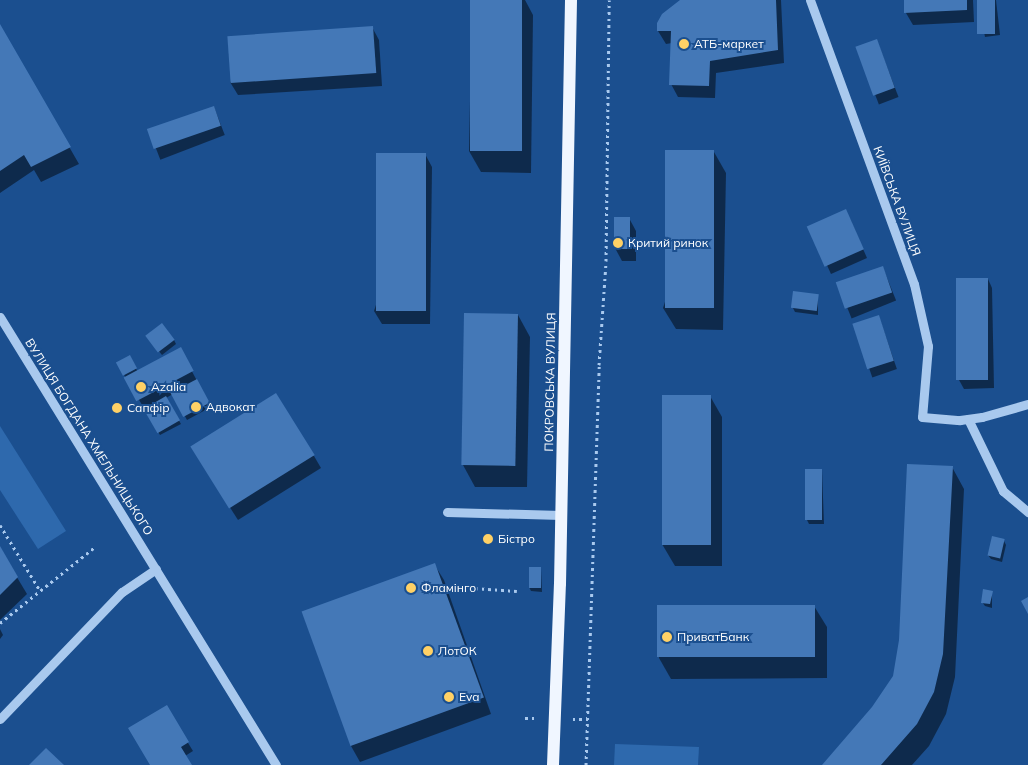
<!DOCTYPE html>
<html>
<head>
<meta charset="utf-8">
<style>
  body { margin:0 }
  #map { position:relative; width:1028px; height:765px; overflow:hidden; background:#1b4f8f; font-family:Mulish,sans-serif }
  div>[style] { position:absolute }
  .green>* { inset:0; background:#2e69ad }
  .shadow>* { inset:0; background:#0007; transform-origin:0 0 }
  .building>* { inset:0; background:#4478b7; transform-origin:0 0 }
  .path>* { height:3px; margin-top:-1.5px; transform-origin:0; background:repeating-linear-gradient(90deg,#a9c9ee 0 2.5px,transparent 0 6.5px) }
  .minor>* { height:9px; margin:-4.5px; padding:0 4.5px; transform-origin:4.5px; border-radius:4.5px; background:#a9c9ee }
  .major>* { height:12px; margin:-6px; padding:0 6px; transform-origin:6px; border-radius:6px; background:#f0f6ff }
  .dots>* { width:14px; height:14px; translate:-50% -50%; box-sizing:border-box; border:2px solid #1b4f8f; border-radius:50% }
  span { translate:-50% -50%; white-space:nowrap; text-align:center; line-height:1.15; -webkit-text-stroke:4px #1b4f8f; paint-order:stroke }
  .poi-label { font-size:12px; color:#fff }
  .left { translate:0 -50%; text-align:left }
  .street-label { font-size:12px; color:#fff }
</style>
</head>
<body>
<div id="map">
  <div class="green">
    <div style="clip-path:polygon(0 426px,66px 531px,38px 549px,0 490px)"></div>
    <div style="clip-path:polygon(615px 744px,699px 747px,698px 765px,614px 765px)"></div>
  </div>
  <div class="shadow">
    <div style="clip-path:polygon(472px 0,525px 0,533px 15px,531px 173px,481px 172px,469px 151px)"></div>
    <div style="clip-path:polygon(687px 0,781px 0,784px 63px,716px 73px,715px 98px,678px 97px,671px 84px,672px 43px,666px 44px,658px 31px)"></div>
    <div style="clip-path:polygon(905px 0,973px 0,974px 22px,913px 25px,906px 13px)"></div>
    <div style="clip-path:polygon(978px 0,996px 0,1000px 35px,985px 37px)"></div>
    <div style="clip-path:polygon(0 27px,79px 164px,41px 182px,34px 170px,0 193px)"></div>
    <div style="clip-path:polygon(372px 27px,379px 40px,382px 86px,238px 95px,230px 82px)"></div>
    <div style="left:877px;top:41px;width:60px;height:21px;rotate:69deg"></div>
    <div style="left:214px;top:107px;width:30px;height:69px;rotate:69deg"></div>
    <div style="clip-path:polygon(714px 152px,726px 173px,723px 330px,676px 329px,663px 308px)"></div>
    <div style="clip-path:polygon(425px 154px,432px 167px,430px 324px,382px 324px,374px 311px)"></div>
    <div style="clip-path:polygon(629px 218px,636px 231px,636px 261px,622px 261px,615px 248px)"></div>
    <div style="clip-path:polygon(850px 219px,867px 258px,831px 274px,809px 226px)"></div>
    <div style="left:883px;top:268px;width:35px;height:48px;rotate:68deg"></div>
    <div style="clip-path:polygon(988px 279px,992px 288px,994px 388px,964px 389px,959px 380px)"></div>
    <div style="clip-path:polygon(818px 295px,818px 315px,795px 312px,793px 308px)"></div>
    <div style="clip-path:polygon(465px 314px,518px 315px,530px 337px,527px 487px,475px 487px,463px 465px)"></div>
    <div style="left:879px;top:317px;width:55px;height:26px;rotate:71deg"></div>
    <div style="clip-path:polygon(150px 340px,174px 340px,176px 344px,162px 355px)"></div>
    <div style="clip-path:polygon(180px 349px,211px 407px,187px 420px,173px 394px,166px 398px,181px 424px,160px 435px,117px 363px,129px 357px,138px 372px)"></div>
    <div style="clip-path:polygon(710px 396px,722px 417px,722px 566px,675px 566px,662px 544px)"></div>
    <div style="clip-path:polygon(314px 456px,321px 468px,238px 520px,199px 459px)"></div>
    <div style="clip-path:polygon(952px 467px,964px 489px,955px 677px,946px 714px,929px 746px,912px 765px,823px 765px,873px 707px,894px 676px)"></div>
    <div style="clip-path:polygon(822px 470px,824px 524px,809px 524px,807px 520px)"></div>
    <div style="clip-path:polygon(1004px 541px,1006px 545px,1002px 562px,991px 559px,988px 555px)"></div>
    <div style="clip-path:polygon(0 549px,27px 594px,0 620px)"></div>
    <div style="clip-path:polygon(434px 564px,444px 580px,491px 714px,360px 762px,351px 746px)"></div>
    <div style="clip-path:polygon(541px 569px,542px 592px,531px 591px,529px 587px)"></div>
    <div style="clip-path:polygon(992px 592px,992px 608px,985px 606px,982px 602px)"></div>
    <div style="clip-path:polygon(814px 606px,827px 627px,827px 678px,671px 679px,659px 658px,659px 607px)"></div>
    <div style="clip-path:polygon(0 629px,3px 635px,0 639px)"></div>
    <div style="clip-path:polygon(166px 707px,193px 751px,185px 756px,191px 765px,151px 765px)"></div>
  </div>
  <div class="building">
    <div style="left:470px;top:0;width:52px;height:151px"></div>
    <div style="clip-path:polygon(680px 0,776px 0,778px 50px,710px 61px,709px 86px,669px 85px,671px 31px,657px 31px,657px 23px,662px 14px)"></div>
    <div style="clip-path:polygon(904px 0,967px 0,967px 10px,904px 13px)"></div>
    <div style="left:977px;top:0;width:18px;height:34px"></div>
    <div style="clip-path:polygon(0 24px,71px 147px,31px 167px,24px 155px,0 171px)"></div>
    <div style="left:373px;top:26px;width:47px;height:146px;rotate:86deg"></div>
    <div style="left:877px;top:39px;width:52px;height:23px;rotate:70deg"></div>
    <div style="left:214px;top:106px;width:21px;height:71px;rotate:71deg"></div>
    <div style="left:665px;top:150px;width:49px;height:158px"></div>
    <div style="left:376px;top:153px;width:50px;height:158px"></div>
    <div style="left:846px;top:209px;width:44px;height:43px;rotate:66deg"></div>
    <div style="left:614px;top:217px;width:16px;height:32px"></div>
    <div style="left:883px;top:266px;width:28px;height:50px;rotate:71deg"></div>
    <div style="left:956px;top:278px;width:32px;height:102px"></div>
    <div style="left:793px;top:291px;width:26px;height:17px;rotate:7deg"></div>
    <div style="left:464px;top:313px;width:54px;height:152px;rotate:1deg"></div>
    <div style="left:879px;top:315px;width:48px;height:28px;rotate:72deg"></div>
    <div style="left:162px;top:323px;width:21px;height:21px;rotate:53deg"></div>
    <div style="left:181px;top:347px;width:27px;height:65px;rotate:62deg"></div>
    <div style="left:130px;top:355px;width:15px;height:16px;rotate:62deg"></div>
    <div style="left:197px;top:379px;width:27px;height:30px;rotate:62deg"></div>
    <div style="left:276px;top:393px;width:73px;height:101px;rotate:58deg"></div>
    <div style="left:662px;top:395px;width:49px;height:150px"></div>
    <div style="left:166px;top:396px;width:28px;height:26px;rotate:60deg"></div>
    <div style="clip-path:polygon(907px 464px,953px 466px,943px 654px,934px 692px,917px 724px,881px 765px,822px 765px,872px 707px,893px 676px,899px 640px)"></div>
    <div style="left:805px;top:469px;width:17px;height:51px"></div>
    <div style="left:992px;top:536px;width:13px;height:20px;rotate:13deg"></div>
    <div style="clip-path:polygon(0 546px,18px 577px,0 595px)"></div>
    <div style="left:435px;top:563px;width:143px;height:142px;rotate:70deg"></div>
    <div style="left:529px;top:567px;width:12px;height:21px"></div>
    <div style="clip-path:polygon(983px 589px,993px 591px,990px 604px,981px 603px)"></div>
    <div style="clip-path:polygon(1028px 597px,1028px 614px,1021px 601px)"></div>
    <div style="left:815px;top:605px;width:52px;height:158px;rotate:90deg"></div>
    <div style="clip-path:polygon(167px 705px,189px 742px,181px 747px,192px 765px,150px 765px,128px 728px)"></div>
    <div style="clip-path:polygon(46px 748px,64px 765px,29px 765px)"></div>
  </div>
  <div class="path">
    <div style="left:0;top:525px;width:75px;rotate:58.6deg"></div>
    <div style="left:443px;top:586px;width:74px;rotate:3.9deg"></div>
    <div style="left:0;top:623px;width:123px;rotate:-38.7deg"></div>
    <div style="left:525px;top:718px;width:9px"></div>
    <div style="left:573px;top:719px;width:15px"></div>
    <div style="left:586px;top:765px;width:400px;rotate:-88.1deg"></div>
    <div style="left:599px;top:365px;width:104px;rotate:-86.1deg"></div>
    <div style="left:606px;top:261px;width:261px;rotate:-89.3deg"></div>
  </div>
  <div class="minor">
    <div style="left:810px;top:0;width:302px;rotate:69.9deg"></div>
    <div style="left:914px;top:284px;width:64px;rotate:77.3deg"></div>
    <div style="left:928px;top:346px;width:71px;rotate:94.8deg"></div>
    <div style="left:922px;top:417px;width:38px;rotate:5deg"></div>
    <div style="left:960px;top:420px;width:22px;rotate:-8deg"></div>
    <div style="left:982px;top:417px;width:48px;rotate:-15.8deg"></div>
    <div style="left:0;top:317px;width:526px;rotate:58.36deg"></div>
    <div style="left:968px;top:419px;width:80px;rotate:64.1deg"></div>
    <div style="left:1003px;top:491px;width:33px;rotate:40deg"></div>
    <div style="left:447px;top:512px;width:114px;rotate:1.5deg"></div>
    <div style="left:0;top:719px;width:176px;rotate:-46.2deg"></div>
    <div style="left:122px;top:592px;width:41px;rotate:-34.1deg"></div>
  </div>
  <div class="major">
    <div style="left:553px;top:765px;width:181px;rotate:-87.8deg"></div>
    <div style="left:560px;top:584px;width:584px;rotate:-88.92deg"></div>
  </div>
  <div class="dots">
    <div style="left:684px;top:44px;background:#ffd166"></div>
    <div style="left:618px;top:243px;background:#ffd166"></div>
    <div style="left:141px;top:387px;background:#ffd166"></div>
    <div style="left:196px;top:407px;background:#ffd166"></div>
    <div style="left:117px;top:408px;background:#ffd166"></div>
    <div style="left:488px;top:539px;background:#ffd166"></div>
    <div style="left:411px;top:588px;background:#ffd166"></div>
    <div style="left:667px;top:637px;background:#ffd166"></div>
    <div style="left:428px;top:651px;background:#ffd166"></div>
    <div style="left:449px;top:697px;background:#ffd166"></div>
  </div>
  <div class="poi-label">
    <span class="left" style="left:694px;top:44px">АТБ-маркет</span>
    <span class="left" style="left:628px;top:243px">Критий ринок</span>
    <span class="left" style="left:151px;top:387px">Azalia</span>
    <span class="left" style="left:206px;top:407px">Адвокат</span>
    <span class="left" style="left:127px;top:408px">Сапфір</span>
    <span class="left" style="left:498px;top:539px">Бістро</span>
    <span class="left" style="left:421px;top:588px">Фламінго</span>
    <span class="left" style="left:677px;top:637px">ПриватБанк</span>
    <span class="left" style="left:438px;top:651px">ЛотОК</span>
    <span class="left" style="left:459px;top:697px">Eva</span>
  </div>
  <div class="street-label">
    <span style="left:897px;top:201px;rotate:70deg">КИЇВСЬКА ВУЛИЦЯ</span>
    <span style="left:550px;top:382px;rotate:-89deg">ПОКРОВСЬКА ВУЛИЦЯ</span>
    <span style="left:89px;top:437px;rotate:58deg">ВУЛИЦЯ БОГДАНА ХМЕЛЬНИЦЬКОГО</span>
  </div>
</div>
</body>
</html>
